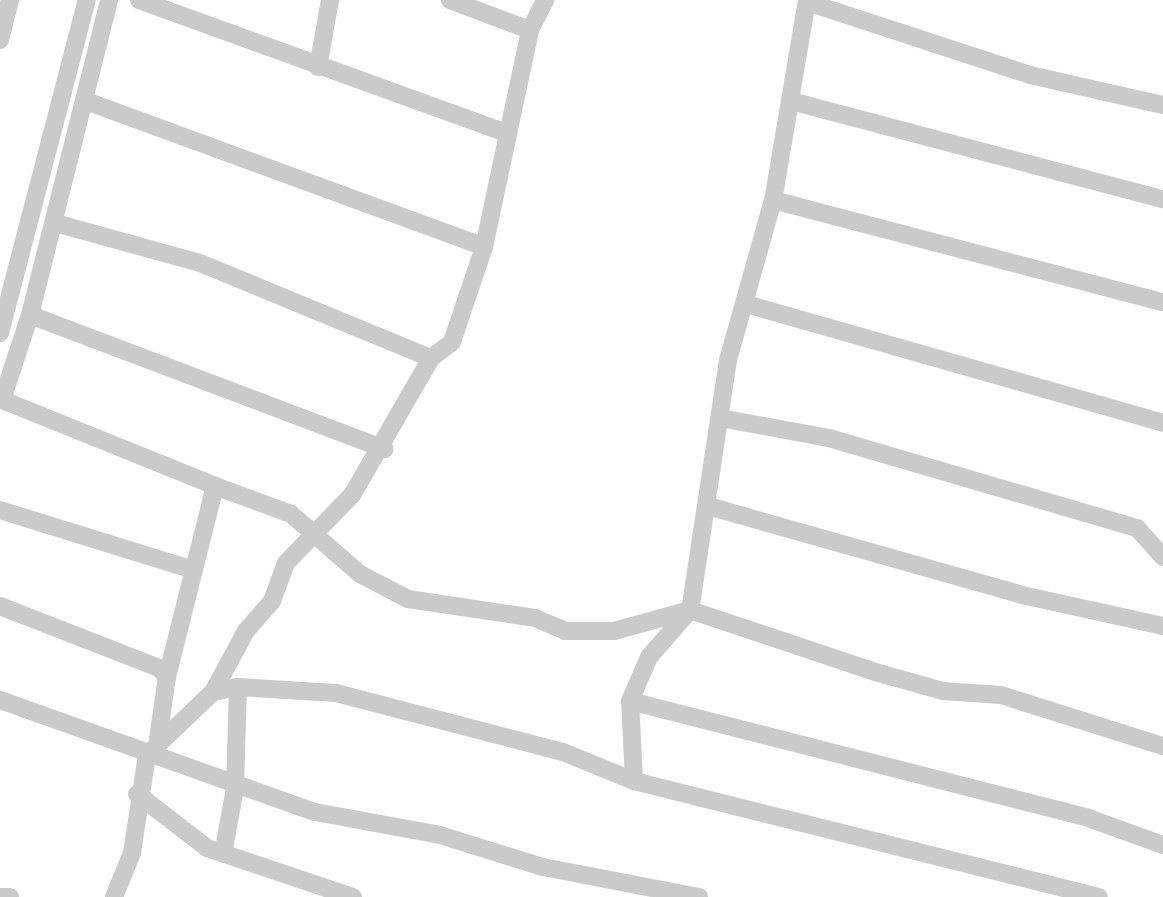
<!DOCTYPE html>
<html>
<head>
<meta charset="utf-8">
<style>
  body { margin:0 }
  #map { position:relative; width:1163px; height:897px; overflow:hidden; background:#fff; font-family:Commissioner,sans-serif }
  div>[style] { position:absolute }
  .minor>* { height:18px; margin:-9px; padding:0 9px; transform-origin:9px; border-radius:9px; background:#cacaca }
  span { translate:-50% -50%; white-space:nowrap; text-align:center; line-height:1.15; -webkit-text-stroke:10px #fff; paint-order:stroke }
</style>
</head>
<body>
<div id="map">
  <div class="minor">
    <div style="left:139px;top:0;width:390px;rotate:19.9deg"></div>
    <div style="left:450px;top:0;width:85px;rotate:20.6deg"></div>
    <div style="left:807px;top:0;width:203px;rotate:99.6deg"></div>
    <div style="left:773px;top:200px;width:166px;rotate:105.7deg"></div>
    <div style="left:728px;top:360px;width:253px;rotate:98.6deg"></div>
    <div style="left:690px;top:610px;width:62px;rotate:131.1deg"></div>
    <div style="left:649px;top:657px;width:48px;rotate:113.4deg"></div>
    <div style="left:630px;top:701px;width:80px;rotate:87.1deg"></div>
    <div style="left:634px;top:781px;width:479px;rotate:14deg"></div>
    <div style="left:807px;top:2px;width:235px;rotate:18.1deg"></div>
    <div style="left:1030px;top:75px;width:136px;rotate:12.7deg"></div>
    <div style="left:0;top:40px;width:41px;rotate:-76deg"></div>
    <div style="left:318px;top:67px;width:68px;rotate:-79.8deg"></div>
    <div style="left:86px;top:101px;width:424px;rotate:20.1deg"></div>
    <div style="left:791px;top:101px;width:385px;rotate:14.8deg"></div>
    <div style="left:773px;top:200px;width:403px;rotate:14.7deg"></div>
    <div style="left:55px;top:223px;width:150px;rotate:15.4deg"></div>
    <div style="left:200px;top:263px;width:250px;rotate:22.4deg"></div>
    <div style="left:746px;top:304px;width:434px;rotate:15.9deg"></div>
    <div style="left:30px;top:315px;width:379px;rotate:20.7deg"></div>
    <div style="left:0;top:333px;width:344px;rotate:-75.4deg"></div>
    <div style="left:0;top:399px;width:232px;rotate:22deg"></div>
    <div style="left:215px;top:486px;width:197px;rotate:104.1deg"></div>
    <div style="left:2px;top:400px;width:89px;rotate:-71.8deg"></div>
    <div style="left:30px;top:315px;width:325px;rotate:-75.9deg"></div>
    <div style="left:720px;top:418px;width:111px;rotate:10.4deg"></div>
    <div style="left:829px;top:438px;width:321px;rotate:16.3deg"></div>
    <div style="left:1137px;top:528px;width:39px;rotate:48deg"></div>
    <div style="left:215px;top:486px;width:81px;rotate:20.2deg"></div>
    <div style="left:291px;top:514px;width:91px;rotate:41deg"></div>
    <div style="left:360px;top:574px;width:54px;rotate:27.5deg"></div>
    <div style="left:408px;top:599px;width:128px;rotate:8.5deg"></div>
    <div style="left:535px;top:618px;width:33px;rotate:23deg"></div>
    <div style="left:565px;top:631px;width:49px"></div>
    <div style="left:614px;top:631px;width:79px;rotate:-15.4deg"></div>
    <div style="left:690px;top:610px;width:195px;rotate:18.5deg"></div>
    <div style="left:875px;top:672px;width:71px;rotate:15.6deg"></div>
    <div style="left:943px;top:691px;width:58px;rotate:3.9deg"></div>
    <div style="left:1001px;top:695px;width:170px;rotate:17.5deg"></div>
    <div style="left:708px;top:506px;width:326px;rotate:15.8deg"></div>
    <div style="left:1022px;top:595px;width:144px;rotate:12.4deg"></div>
    <div style="left:0;top:510px;width:203px;rotate:17.2deg"></div>
    <div style="left:0;top:606px;width:171px;rotate:21.3deg"></div>
    <div style="left:159px;top:668px;width:12px;rotate:48deg"></div>
    <div style="left:167px;top:677px;width:63px;rotate:98.3deg"></div>
    <div style="left:213px;top:692px;width:25px;rotate:-11deg"></div>
    <div style="left:238px;top:687px;width:98px;rotate:3.5deg"></div>
    <div style="left:336px;top:693px;width:235px;rotate:14.6deg"></div>
    <div style="left:563px;top:752px;width:77px;rotate:22.2deg"></div>
    <div style="left:0;top:700px;width:334px;rotate:19.6deg"></div>
    <div style="left:315px;top:812px;width:127px;rotate:10.4deg"></div>
    <div style="left:440px;top:835px;width:108px;rotate:17.3deg"></div>
    <div style="left:543px;top:867px;width:159px;rotate:10.9deg"></div>
    <div style="left:630px;top:701px;width:473px;rotate:14.3deg"></div>
    <div style="left:1088px;top:818px;width:80px;rotate:19.8deg"></div>
    <div style="left:137px;top:794px;width:88px;rotate:37.6deg"></div>
    <div style="left:207px;top:848px;width:154px;rotate:18.6deg"></div>
    <div style="left:223px;top:854px;width:67px;rotate:-79.7deg"></div>
    <div style="left:235px;top:788px;width:101px;rotate:-88.3deg"></div>
    <div style="left:1px;top:897px;width:9px"></div>
    <div style="left:114px;top:897px;width:48px;rotate:-67.8deg"></div>
    <div style="left:132px;top:853px;width:99px;rotate:-81.3deg"></div>
    <div style="left:147px;top:755px;width:91px;rotate:-43.7deg"></div>
    <div style="left:213px;top:692px;width:69px;rotate:-61.6deg"></div>
    <div style="left:246px;top:631px;width:40px;rotate:-49deg"></div>
    <div style="left:272px;top:601px;width:40px;rotate:-69.8deg"></div>
    <div style="left:286px;top:563px;width:95px;rotate:-45.9deg"></div>
    <div style="left:352px;top:495px;width:158px;rotate:-60deg"></div>
    <div style="left:431px;top:358px;width:26px;rotate:-37deg"></div>
    <div style="left:452px;top:342px;width:100px;rotate:-71.4deg"></div>
    <div style="left:484px;top:247px;width:222px;rotate:-78deg"></div>
    <div style="left:530px;top:30px;width:34px;rotate:-63deg"></div>
  </div>
</div>
</body>
</html>
